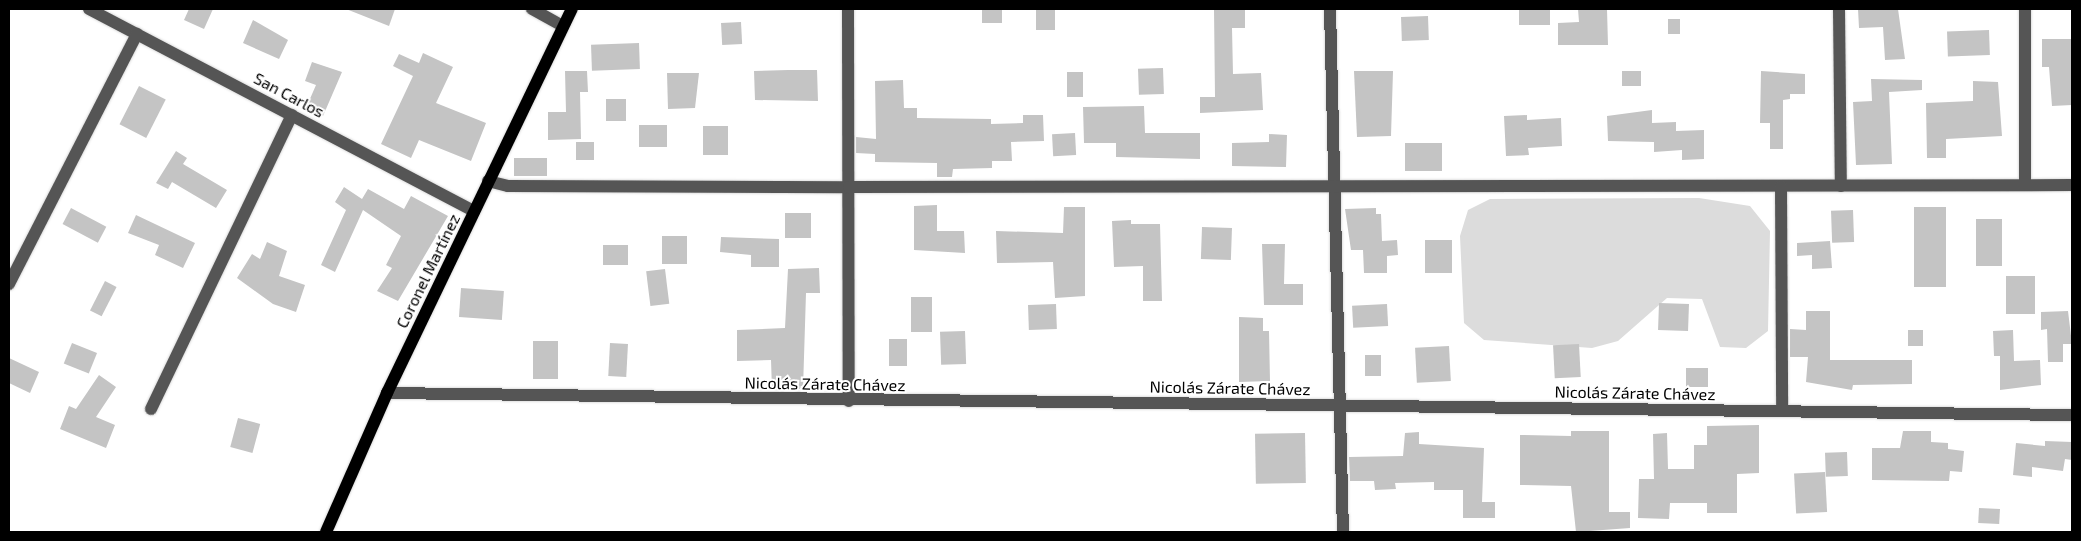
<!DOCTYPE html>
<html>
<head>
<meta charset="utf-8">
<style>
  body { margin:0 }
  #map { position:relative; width:2081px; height:541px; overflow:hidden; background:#fff; font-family:"Exo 2",sans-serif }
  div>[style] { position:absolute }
  .green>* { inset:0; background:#dcdcdc }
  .building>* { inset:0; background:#c4c4c4; transform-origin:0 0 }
  .roads { filter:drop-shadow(0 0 1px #dbdbdb) drop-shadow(0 0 1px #dbdbdb) }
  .minor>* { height:12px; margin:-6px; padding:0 6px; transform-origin:6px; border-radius:6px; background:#555 }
  .major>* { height:12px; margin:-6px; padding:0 6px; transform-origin:6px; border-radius:6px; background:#000 }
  span { translate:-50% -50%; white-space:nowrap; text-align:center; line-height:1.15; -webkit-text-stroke:4px #fff; paint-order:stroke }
  .street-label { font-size:16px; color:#000 }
  .frame { position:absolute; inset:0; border:10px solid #000; pointer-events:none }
</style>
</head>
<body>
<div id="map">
  <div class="green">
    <div style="clip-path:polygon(1699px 198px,1750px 206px,1770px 231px,1768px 331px,1746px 348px,1720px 347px,1702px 299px,1667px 298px,1618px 341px,1592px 348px,1484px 340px,1464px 323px,1460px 236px,1468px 210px,1490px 199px)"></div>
  </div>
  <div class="building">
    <div style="clip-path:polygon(189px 9px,213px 9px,204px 29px,184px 20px)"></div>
    <div style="clip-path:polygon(346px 9px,395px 9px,389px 26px)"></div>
    <div style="left:982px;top:9px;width:20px;height:14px"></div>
    <div style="left:1036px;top:9px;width:19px;height:21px"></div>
    <div style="clip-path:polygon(1214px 9px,1245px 9px,1245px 28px,1232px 28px,1233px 74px,1261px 73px,1263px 110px,1200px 113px,1200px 97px,1215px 97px)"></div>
    <div style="left:1519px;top:9px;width:31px;height:16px"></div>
    <div style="clip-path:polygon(1578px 9px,1607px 9px,1608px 45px,1558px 45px,1558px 23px,1579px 22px)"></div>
    <div style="clip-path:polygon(1858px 9px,1898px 9px,1905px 59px,1885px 60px,1883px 27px,1859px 28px)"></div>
    <div style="left:1428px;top:16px;width:24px;height:27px;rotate:88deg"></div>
    <div style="left:1668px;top:19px;width:12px;height:15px"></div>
    <div style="clip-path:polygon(253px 20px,288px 40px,279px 59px,243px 43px)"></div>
    <div style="left:741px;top:22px;width:22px;height:20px;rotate:87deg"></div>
    <div style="left:1989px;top:30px;width:25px;height:42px;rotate:88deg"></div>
    <div style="clip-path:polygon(2042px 39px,2072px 39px,2072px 105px,2052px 106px,2049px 67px,2042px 67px)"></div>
    <div style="left:639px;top:43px;width:26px;height:48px;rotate:88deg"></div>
    <div style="clip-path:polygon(423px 53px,453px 67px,436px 103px,486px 123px,471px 161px,419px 140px,411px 158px,381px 144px,413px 76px,393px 66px,399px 54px,419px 63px)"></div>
    <div style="clip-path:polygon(312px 62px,342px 72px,323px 116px,306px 108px,316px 85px,305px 81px)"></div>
    <div style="left:1163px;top:68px;width:26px;height:25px;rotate:88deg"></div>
    <div style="clip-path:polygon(788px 70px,817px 70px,818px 101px,755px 100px,754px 71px)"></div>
    <div style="clip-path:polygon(565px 71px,587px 71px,588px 92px,580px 92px,581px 139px,548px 140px,548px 112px,566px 112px)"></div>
    <div style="clip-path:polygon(1354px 71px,1393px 71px,1391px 136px,1357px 137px)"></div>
    <div style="left:1641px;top:71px;width:15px;height:19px;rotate:90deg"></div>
    <div style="clip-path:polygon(1761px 71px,1805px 74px,1805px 94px,1790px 94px,1790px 99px,1783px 100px,1783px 149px,1770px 149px,1770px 123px,1760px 123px)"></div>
    <div style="left:1067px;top:72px;width:16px;height:25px"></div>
    <div style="clip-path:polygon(667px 73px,699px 73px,695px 108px,668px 109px)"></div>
    <div style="clip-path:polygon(1871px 79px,1922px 80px,1922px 90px,1889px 92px,1892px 164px,1856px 165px,1853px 102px,1872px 101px)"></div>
    <div style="clip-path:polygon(903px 80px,904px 108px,917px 108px,917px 118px,991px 119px,991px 124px,1023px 123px,1023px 115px,1043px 115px,1044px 141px,1011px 142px,1012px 161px,992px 161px,992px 168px,953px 169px,952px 177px,937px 177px,937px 163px,875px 162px,875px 154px,856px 153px,856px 137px,876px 139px,875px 81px)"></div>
    <div style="clip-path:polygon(1973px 81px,1998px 82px,2002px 136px,1946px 139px,1946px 158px,1927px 158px,1926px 103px,1973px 101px)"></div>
    <div style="left:139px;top:86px;width:30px;height:43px;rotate:27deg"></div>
    <div style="left:606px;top:99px;width:20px;height:22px"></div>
    <div style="clip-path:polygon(1144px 106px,1145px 133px,1200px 133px,1200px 159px,1116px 157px,1116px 143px,1084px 143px,1083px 107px)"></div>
    <div style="clip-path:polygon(1652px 110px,1652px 123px,1676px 122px,1676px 131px,1704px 130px,1704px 159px,1682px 160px,1682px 150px,1654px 152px,1654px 142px,1608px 141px,1607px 116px)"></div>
    <div style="clip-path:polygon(1527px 115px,1527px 120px,1561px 118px,1562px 146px,1528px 148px,1529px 155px,1506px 156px,1504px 116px)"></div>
    <div style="left:639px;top:125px;width:28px;height:22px"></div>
    <div style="left:728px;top:126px;width:29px;height:25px;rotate:90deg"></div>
    <div style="left:1075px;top:133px;width:22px;height:23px;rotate:87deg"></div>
    <div style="clip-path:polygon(1269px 134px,1287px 135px,1286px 167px,1232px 166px,1232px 143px,1269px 142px)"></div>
    <div style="left:576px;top:142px;width:18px;height:18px"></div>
    <div style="left:1442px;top:143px;width:28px;height:37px;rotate:90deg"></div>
    <div style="clip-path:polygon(176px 151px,187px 158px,183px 164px,227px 190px,216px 208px,172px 182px,168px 189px,156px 183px)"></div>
    <div style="left:514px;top:158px;width:33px;height:18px"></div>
    <div style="clip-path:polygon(344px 187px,362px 199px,368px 189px,404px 209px,411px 196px,448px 216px,398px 301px,377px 291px,392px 268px,386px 265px,401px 236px,363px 210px,335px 272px,321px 265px,346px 210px,335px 202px)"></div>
    <div style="clip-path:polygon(937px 205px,937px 231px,964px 231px,965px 253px,914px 250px,914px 206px)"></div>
    <div style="clip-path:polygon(1064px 207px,1085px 207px,1085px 296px,1055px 298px,1053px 262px,997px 263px,996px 231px,1063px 233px)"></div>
    <div style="left:1914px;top:207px;width:32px;height:80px"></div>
    <div style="left:71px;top:208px;width:40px;height:18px;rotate:28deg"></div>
    <div style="clip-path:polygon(1376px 208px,1376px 214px,1381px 214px,1382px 241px,1397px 240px,1398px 255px,1387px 256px,1387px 273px,1364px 273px,1363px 250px,1351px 250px,1345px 209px)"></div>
    <div style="left:1853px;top:210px;width:32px;height:22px;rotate:88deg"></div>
    <div style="left:785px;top:213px;width:26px;height:25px"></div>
    <div style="clip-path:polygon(136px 215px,195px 243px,183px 268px,155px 255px,159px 245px,128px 233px)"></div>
    <div style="left:1976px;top:219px;width:26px;height:47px"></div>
    <div style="clip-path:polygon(1131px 220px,1131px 224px,1160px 224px,1162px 301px,1143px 301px,1143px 266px,1114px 267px,1112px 221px)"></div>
    <div style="left:1202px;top:227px;width:30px;height:32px;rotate:2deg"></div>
    <div style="left:662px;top:236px;width:25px;height:28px"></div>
    <div style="clip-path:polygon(721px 237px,779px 239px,779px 267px,751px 267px,751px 255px,720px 252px)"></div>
    <div style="left:1425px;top:240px;width:27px;height:33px"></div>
    <div style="clip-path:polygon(1830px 241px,1832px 268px,1812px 269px,1812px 255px,1797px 256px,1797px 243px)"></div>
    <div style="clip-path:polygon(267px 242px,287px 251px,279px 276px,305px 285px,296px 312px,273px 304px,237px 278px,252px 254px,260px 259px)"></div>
    <div style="clip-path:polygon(1262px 244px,1285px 244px,1284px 284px,1303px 284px,1303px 305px,1264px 305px)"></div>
    <div style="left:628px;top:245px;width:20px;height:25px;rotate:90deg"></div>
    <div style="clip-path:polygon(819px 268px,820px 293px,806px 293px,803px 389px,772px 390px,771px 360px,737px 361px,737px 330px,785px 328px,788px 269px)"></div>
    <div style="left:665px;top:269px;width:35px;height:19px;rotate:83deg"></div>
    <div style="left:2006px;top:276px;width:29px;height:38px"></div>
    <div style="left:105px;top:281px;width:13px;height:33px;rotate:27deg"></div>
    <div style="left:461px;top:288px;width:43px;height:29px;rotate:4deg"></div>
    <div style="left:911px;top:297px;width:21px;height:35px"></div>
    <div style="left:1659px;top:303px;width:30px;height:27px;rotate:2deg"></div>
    <div style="left:1056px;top:304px;width:25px;height:28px;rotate:88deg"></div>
    <div style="left:1387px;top:304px;width:22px;height:35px;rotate:87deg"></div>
    <div style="clip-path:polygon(1806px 311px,1830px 311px,1830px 360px,1912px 360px,1912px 384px,1853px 385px,1852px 390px,1806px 382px,1808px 357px,1790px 357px,1790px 329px,1806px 330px)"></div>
    <div style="clip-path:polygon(2068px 311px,2072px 344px,2063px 344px,2063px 362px,2048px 362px,2047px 329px,2041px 330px,2041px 312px)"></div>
    <div style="clip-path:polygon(1239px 317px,1263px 318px,1263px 331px,1269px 331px,1270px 381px,1239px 382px)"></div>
    <div style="left:1908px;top:330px;width:15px;height:16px"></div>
    <div style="clip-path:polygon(2013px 330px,2014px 361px,2040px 360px,2041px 385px,2000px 390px,2000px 356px,1994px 356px,1993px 331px)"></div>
    <div style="left:965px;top:331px;width:33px;height:25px;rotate:88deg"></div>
    <div style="left:889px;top:339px;width:18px;height:27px"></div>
    <div style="left:533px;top:341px;width:25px;height:38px"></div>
    <div style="left:72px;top:343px;width:27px;height:22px;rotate:22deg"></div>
    <div style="left:610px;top:343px;width:18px;height:33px;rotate:3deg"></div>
    <div style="left:1579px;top:344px;width:33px;height:26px;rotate:87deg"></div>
    <div style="left:1449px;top:346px;width:35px;height:34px;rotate:87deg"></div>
    <div style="left:1365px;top:355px;width:16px;height:21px"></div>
    <div style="clip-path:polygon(9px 358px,39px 372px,30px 393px,9px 383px)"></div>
    <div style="left:1708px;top:368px;width:19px;height:22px;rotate:90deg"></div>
    <div style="clip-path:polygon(99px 375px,116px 387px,96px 417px,115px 425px,106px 448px,60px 429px,69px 406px,76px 409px)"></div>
    <div style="left:238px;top:418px;width:23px;height:30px;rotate:15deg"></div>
    <div style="clip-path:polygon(1759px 425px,1759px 473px,1737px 474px,1737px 513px,1707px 513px,1707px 503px,1670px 503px,1669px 519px,1638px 518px,1639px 479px,1654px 479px,1653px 434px,1667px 433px,1668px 469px,1694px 469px,1694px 445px,1707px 445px,1707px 426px)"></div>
    <div style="clip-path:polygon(1571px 431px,1609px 431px,1609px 512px,1630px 512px,1630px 528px,1576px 532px,1571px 486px,1520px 485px,1520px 435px,1571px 436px)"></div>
    <div style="clip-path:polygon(1903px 431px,1931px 431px,1931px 442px,1948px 443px,1948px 449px,1964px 451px,1962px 472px,1950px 471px,1949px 481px,1872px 480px,1872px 448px,1900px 448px)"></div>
    <div style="clip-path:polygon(1419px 432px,1419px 444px,1484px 448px,1482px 502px,1495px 502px,1495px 518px,1463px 518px,1463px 490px,1434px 490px,1434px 482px,1395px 483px,1396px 489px,1375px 490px,1374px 481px,1350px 481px,1349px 457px,1403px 456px,1405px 433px)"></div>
    <div style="left:1305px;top:433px;width:50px;height:50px;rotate:89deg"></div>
    <div style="clip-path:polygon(2045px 441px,2072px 442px,2072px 460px,2065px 459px,2063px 471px,2032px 467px,2032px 477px,2013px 475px,2016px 443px,2045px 446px)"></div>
    <div style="left:1847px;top:452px;width:24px;height:22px;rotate:88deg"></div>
    <div style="left:1825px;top:472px;width:40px;height:31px;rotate:87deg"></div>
    <div style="left:1979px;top:508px;width:21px;height:15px;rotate:3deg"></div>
  </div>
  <div class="roads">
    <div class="minor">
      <div style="left:89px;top:9px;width:435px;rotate:27.7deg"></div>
      <div style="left:532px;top:9px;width:35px;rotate:29deg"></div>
      <div style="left:848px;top:9px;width:392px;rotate:89.9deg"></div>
      <div style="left:1330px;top:9px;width:523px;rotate:88.58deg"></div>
      <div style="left:1839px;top:9px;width:177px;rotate:89.4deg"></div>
      <div style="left:488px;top:181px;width:21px;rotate:14deg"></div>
      <div style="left:508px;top:186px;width:341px;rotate:0.2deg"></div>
      <div style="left:849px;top:187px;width:1223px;rotate:-0.09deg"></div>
      <div style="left:2025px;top:185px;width:176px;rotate:-90deg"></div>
      <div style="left:1781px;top:186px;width:225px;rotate:89.7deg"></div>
      <div style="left:9px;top:284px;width:281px;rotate:-62.9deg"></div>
      <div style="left:387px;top:393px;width:1685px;rotate:0.75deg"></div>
      <div style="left:151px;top:409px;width:326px;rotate:-64.4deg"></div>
    </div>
    <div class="major">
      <div style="left:326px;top:532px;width:152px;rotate:-66.3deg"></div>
      <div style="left:387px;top:393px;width:426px;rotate:-64.3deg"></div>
    </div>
  </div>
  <div class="street-label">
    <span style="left:289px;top:95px;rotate:28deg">San Carlos</span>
    <span style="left:428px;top:271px;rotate:-64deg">Coronel Martínez</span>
    <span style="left:825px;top:384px;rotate:1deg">Nicolás Zárate Chávez</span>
    <span style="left:1230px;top:388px;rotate:1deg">Nicolás Zárate Chávez</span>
    <span style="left:1635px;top:393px;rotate:1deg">Nicolás Zárate Chávez</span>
  </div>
  <div class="frame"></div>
</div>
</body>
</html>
